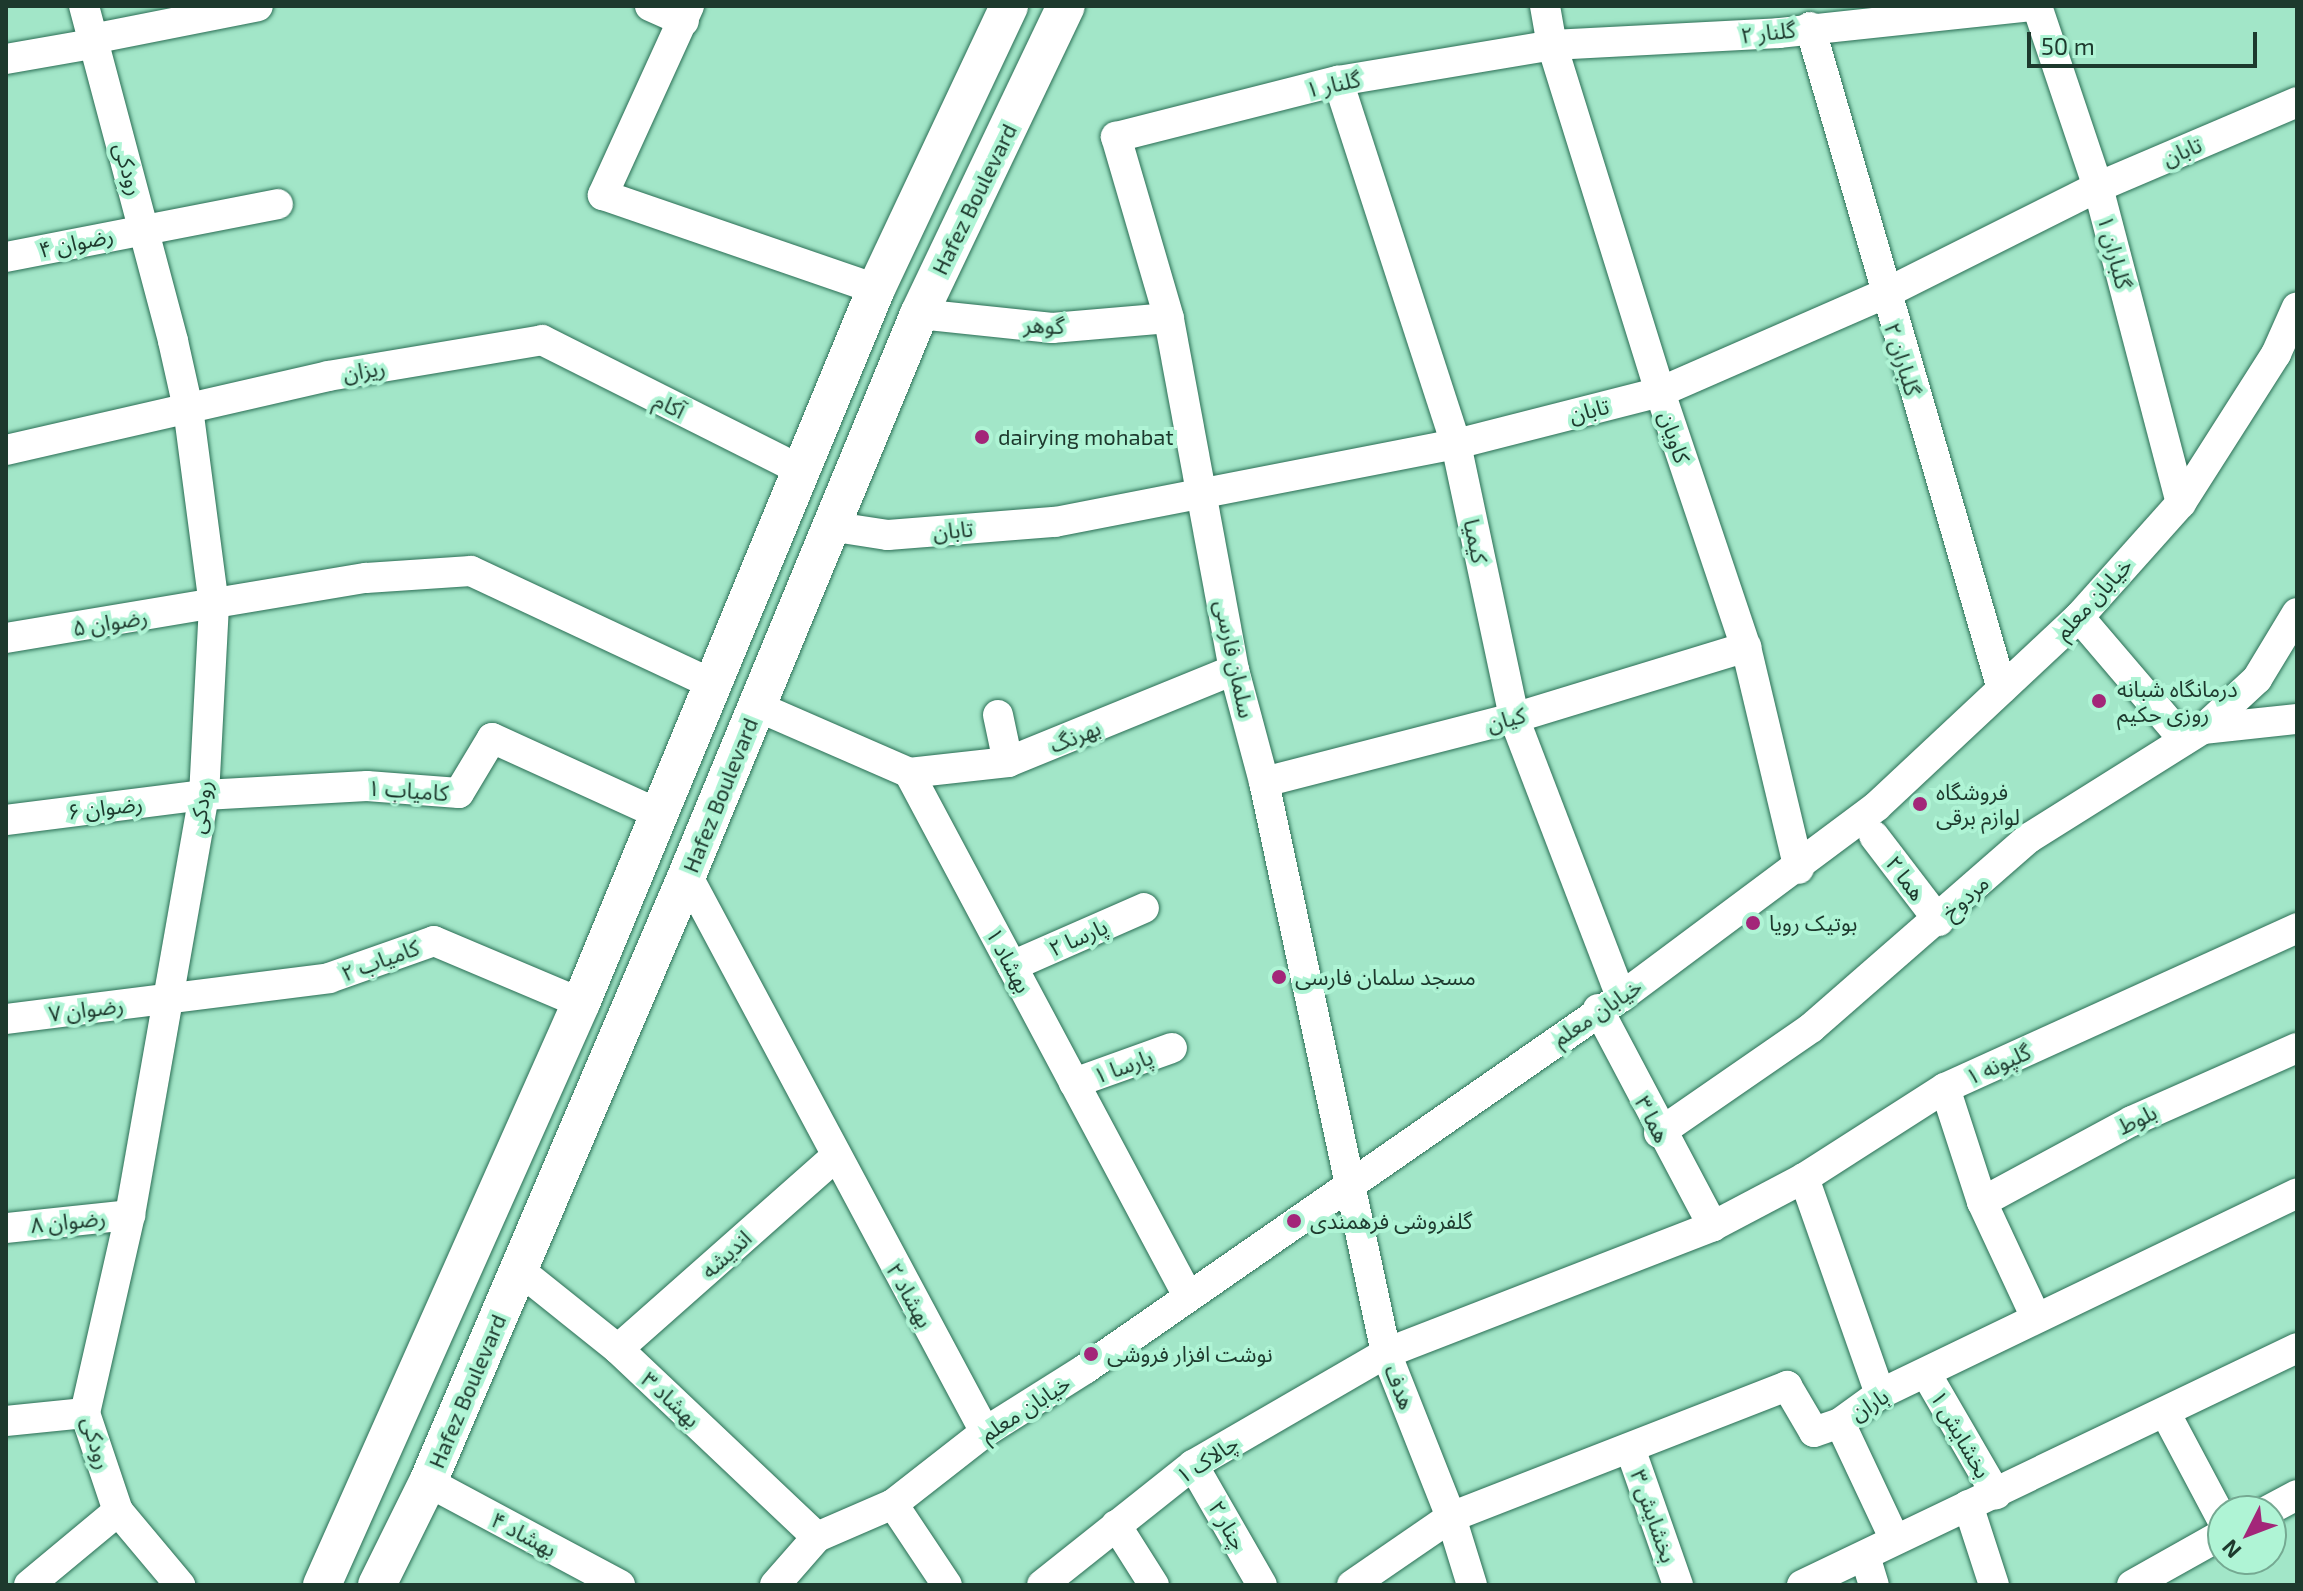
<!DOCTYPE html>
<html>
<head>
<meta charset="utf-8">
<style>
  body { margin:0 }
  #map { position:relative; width:2303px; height:1591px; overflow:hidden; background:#a2e6c8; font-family:"Exo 2","Noto Sans Arabic",sans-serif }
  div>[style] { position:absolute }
  .roads { filter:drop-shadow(0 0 2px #2b6e55) drop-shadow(0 0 2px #2b6e55) }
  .minor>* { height:30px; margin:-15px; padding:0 15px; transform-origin:15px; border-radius:15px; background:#fff }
  .major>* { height:38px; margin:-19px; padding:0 19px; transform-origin:19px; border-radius:19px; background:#fff }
  .dots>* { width:22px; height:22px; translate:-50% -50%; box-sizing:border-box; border:4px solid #aff4d5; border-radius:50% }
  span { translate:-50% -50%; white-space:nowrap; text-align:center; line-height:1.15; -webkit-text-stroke:8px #aff4d5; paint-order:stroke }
  .street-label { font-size:22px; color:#1d392d }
  .poi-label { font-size:22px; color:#1d392d }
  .left { translate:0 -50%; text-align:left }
  .frame { position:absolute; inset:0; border:8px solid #1d392d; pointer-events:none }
  .north { position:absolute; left:2207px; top:1495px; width:80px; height:80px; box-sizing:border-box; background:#aff4d5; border:2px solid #75a992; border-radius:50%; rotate:228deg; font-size:22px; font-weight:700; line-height:32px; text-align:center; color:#1d392d }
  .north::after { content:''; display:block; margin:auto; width:28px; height:36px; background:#a32679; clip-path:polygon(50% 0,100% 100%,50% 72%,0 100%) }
  .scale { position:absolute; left:2027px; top:32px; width:230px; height:36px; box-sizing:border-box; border:4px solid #1d392d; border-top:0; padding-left:10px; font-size:24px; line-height:28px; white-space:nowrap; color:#1d392d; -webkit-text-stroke:6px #aff4d5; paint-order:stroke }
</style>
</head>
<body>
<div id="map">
  <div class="roads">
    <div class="minor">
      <div style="left:84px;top:6px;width:347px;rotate:75.1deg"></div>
      <div style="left:173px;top:341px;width:69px;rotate:77.4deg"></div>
      <div style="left:188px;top:408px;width:199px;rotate:82.5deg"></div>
      <div style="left:214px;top:605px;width:190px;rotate:93deg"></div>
      <div style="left:204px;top:795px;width:426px;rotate:100deg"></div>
      <div style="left:130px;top:1215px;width:203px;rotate:102.8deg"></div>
      <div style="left:85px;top:1413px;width:103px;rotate:71.4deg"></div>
      <div style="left:118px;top:1511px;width:97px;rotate:50deg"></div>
      <div style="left:650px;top:6px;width:37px;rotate:24deg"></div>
      <div style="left:689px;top:6px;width:208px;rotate:114.5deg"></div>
      <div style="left:603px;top:195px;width:289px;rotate:19deg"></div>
      <div style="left:1545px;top:6px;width:40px;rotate:80deg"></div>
      <div style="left:1552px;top:45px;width:363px;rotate:72.7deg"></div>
      <div style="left:1660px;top:392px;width:269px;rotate:71.4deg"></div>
      <div style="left:1746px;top:647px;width:228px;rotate:76.6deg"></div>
      <div style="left:2037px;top:6px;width:191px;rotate:71.4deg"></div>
      <div style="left:2098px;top:187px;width:327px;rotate:75.3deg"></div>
      <div style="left:1810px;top:27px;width:689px;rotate:73.83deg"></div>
      <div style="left:92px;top:39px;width:169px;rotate:-11.2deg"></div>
      <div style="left:6px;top:59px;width:87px;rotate:-9.9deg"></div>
      <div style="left:1338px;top:81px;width:382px;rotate:72deg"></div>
      <div style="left:1456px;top:444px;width:280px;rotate:78deg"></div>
      <div style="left:1514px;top:718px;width:299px;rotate:69deg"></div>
      <div style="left:6px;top:257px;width:277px;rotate:-11deg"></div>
      <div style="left:919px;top:314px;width:134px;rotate:6deg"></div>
      <div style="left:1052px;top:328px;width:117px;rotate:-4.9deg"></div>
      <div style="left:6px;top:450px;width:330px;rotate:-12.9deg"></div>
      <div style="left:328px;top:376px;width:217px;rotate:-9.5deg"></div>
      <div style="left:542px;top:340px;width:288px;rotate:26.7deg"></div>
      <div style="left:829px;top:526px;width:60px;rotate:8.7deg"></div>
      <div style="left:888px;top:535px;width:168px;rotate:-4.5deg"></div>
      <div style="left:1055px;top:522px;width:409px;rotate:-11deg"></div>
      <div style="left:1456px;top:444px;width:211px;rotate:-14.3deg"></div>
      <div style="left:1660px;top:392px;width:244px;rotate:-23.6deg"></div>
      <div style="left:1884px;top:294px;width:239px;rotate:-26.6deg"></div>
      <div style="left:2098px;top:187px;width:216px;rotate:-23.1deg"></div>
      <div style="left:2079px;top:617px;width:162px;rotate:49.5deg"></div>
      <div style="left:6px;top:638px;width:365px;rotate:-9.5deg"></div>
      <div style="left:366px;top:578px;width:105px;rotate:-3.8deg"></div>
      <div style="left:471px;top:571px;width:266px;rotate:25.1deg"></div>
      <div style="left:756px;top:706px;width:167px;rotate:23.6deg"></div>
      <div style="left:909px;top:773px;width:591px;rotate:61.92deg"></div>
      <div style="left:998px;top:715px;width:48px;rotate:78deg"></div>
      <div style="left:2203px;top:729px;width:74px;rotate:-42.8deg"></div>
      <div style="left:2257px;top:679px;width:77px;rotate:-58.8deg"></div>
      <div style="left:909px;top:773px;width:100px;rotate:-6.3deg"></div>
      <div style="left:1008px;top:762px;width:244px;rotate:-22.2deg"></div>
      <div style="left:1264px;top:782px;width:258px;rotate:-14.4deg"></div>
      <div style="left:1514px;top:718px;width:243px;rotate:-17deg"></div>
      <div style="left:6px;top:820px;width:200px;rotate:-7.2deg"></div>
      <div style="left:204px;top:795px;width:163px;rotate:-3.2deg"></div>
      <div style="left:367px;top:786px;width:92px;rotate:4.4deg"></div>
      <div style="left:459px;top:793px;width:64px;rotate:-59deg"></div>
      <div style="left:492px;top:738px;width:183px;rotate:24.5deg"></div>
      <div style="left:1874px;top:836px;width:107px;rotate:52.6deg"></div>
      <div style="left:687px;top:875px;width:632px;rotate:61.85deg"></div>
      <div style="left:1012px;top:966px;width:144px;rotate:-23.7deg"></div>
      <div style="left:1598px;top:1009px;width:246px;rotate:62.1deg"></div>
      <div style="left:6px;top:1019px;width:326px;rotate:-7.2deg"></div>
      <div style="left:329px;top:978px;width:111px;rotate:-19.4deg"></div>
      <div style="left:434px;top:941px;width:160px;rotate:22.9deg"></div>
      <div style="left:1074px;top:1083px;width:104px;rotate:-19.7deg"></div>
      <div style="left:1945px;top:1088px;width:120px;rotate:72deg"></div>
      <div style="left:1982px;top:1202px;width:128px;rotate:65deg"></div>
      <div style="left:1659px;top:1133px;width:185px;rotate:-34.6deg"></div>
      <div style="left:1811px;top:1028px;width:289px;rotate:-41.1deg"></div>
      <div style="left:2029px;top:838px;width:205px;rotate:-32.1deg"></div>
      <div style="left:2203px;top:729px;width:95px;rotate:-6.1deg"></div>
      <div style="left:1804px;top:1178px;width:229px;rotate:70.6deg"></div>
      <div style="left:1982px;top:1202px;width:170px;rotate:-28.4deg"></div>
      <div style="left:2132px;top:1121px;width:180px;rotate:-23.9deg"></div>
      <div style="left:6px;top:1228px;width:125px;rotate:-6deg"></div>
      <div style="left:518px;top:1269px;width:128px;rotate:38.7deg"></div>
      <div style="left:618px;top:1349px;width:274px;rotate:43.4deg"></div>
      <div style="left:618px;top:1349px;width:288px;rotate:-41.5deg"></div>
      <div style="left:1927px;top:1375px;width:138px;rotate:59.9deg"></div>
      <div style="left:2166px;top:1414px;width:121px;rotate:62deg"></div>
      <div style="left:6px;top:1421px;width:79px;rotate:-5.8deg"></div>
      <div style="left:1840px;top:1423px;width:129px;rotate:64.8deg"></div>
      <div style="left:1630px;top:1448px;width:145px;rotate:70.7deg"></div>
      <div style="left:1193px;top:1465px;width:138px;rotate:60.1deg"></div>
      <div style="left:428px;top:1482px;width:218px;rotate:28.2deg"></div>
      <div style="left:893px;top:1504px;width:97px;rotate:56.3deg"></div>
      <div style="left:1968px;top:1505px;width:84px;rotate:72deg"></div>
      <div style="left:2267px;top:1511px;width:34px;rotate:-28deg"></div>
      <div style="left:1116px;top:1525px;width:71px;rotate:57.7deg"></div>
      <div style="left:1865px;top:1556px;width:30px;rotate:73deg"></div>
      <div style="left:29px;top:1585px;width:116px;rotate:-39.7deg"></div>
      <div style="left:775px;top:1585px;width:64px;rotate:-48.8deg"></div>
      <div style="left:817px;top:1537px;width:83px;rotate:-23.5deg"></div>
      <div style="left:893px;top:1504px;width:117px;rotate:-38deg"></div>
      <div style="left:985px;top:1432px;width:118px;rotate:-32.2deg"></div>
      <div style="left:1085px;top:1369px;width:652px;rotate:-34.76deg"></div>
      <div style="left:1621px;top:997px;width:319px;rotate:-36.7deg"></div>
      <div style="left:1877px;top:806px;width:277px;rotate:-43.1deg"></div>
      <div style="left:2079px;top:617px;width:153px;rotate:-48.2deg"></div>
      <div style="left:2181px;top:503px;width:177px;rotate:-57.5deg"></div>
      <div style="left:2276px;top:354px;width:51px;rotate:-65.9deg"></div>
      <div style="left:1042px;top:1585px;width:193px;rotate:-38.5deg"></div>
      <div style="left:1193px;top:1465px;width:223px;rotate:-30.1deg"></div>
      <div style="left:1386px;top:1353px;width:351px;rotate:-21.2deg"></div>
      <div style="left:1713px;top:1226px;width:103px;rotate:-27.8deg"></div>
      <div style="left:1804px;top:1178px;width:167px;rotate:-32.6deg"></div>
      <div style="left:1945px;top:1088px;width:387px;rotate:-24.4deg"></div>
      <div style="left:1352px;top:1585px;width:120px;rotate:-34.5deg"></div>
      <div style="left:1451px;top:1517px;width:361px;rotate:-21.3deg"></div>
      <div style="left:1787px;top:1386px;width:53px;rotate:59.6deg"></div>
      <div style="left:1814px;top:1432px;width:28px;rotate:-19deg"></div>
      <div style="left:1840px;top:1423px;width:49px;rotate:-35.9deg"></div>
      <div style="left:1880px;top:1394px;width:463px;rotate:-25.7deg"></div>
      <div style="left:1472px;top:1585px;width:71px;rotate:-107.2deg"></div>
      <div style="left:1451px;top:1517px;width:176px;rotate:-111.6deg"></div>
      <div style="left:1386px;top:1353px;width:584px;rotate:-102.06deg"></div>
      <div style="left:1264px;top:782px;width:116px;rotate:-105deg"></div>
      <div style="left:1234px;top:670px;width:358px;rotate:-100.5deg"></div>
      <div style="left:1169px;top:318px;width:189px;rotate:-106.3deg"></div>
      <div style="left:1116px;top:137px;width:229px;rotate:-14.2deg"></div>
      <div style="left:1338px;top:81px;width:217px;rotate:-9.5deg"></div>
      <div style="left:1552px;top:45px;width:227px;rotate:-3deg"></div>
      <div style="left:1779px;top:33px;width:253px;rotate:-6.1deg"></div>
      <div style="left:1802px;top:1585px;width:549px;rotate:-25.58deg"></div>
      <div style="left:2132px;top:1585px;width:104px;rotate:-29.3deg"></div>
    </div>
    <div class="major">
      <div style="left:322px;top:1585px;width:637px;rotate:-66.01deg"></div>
      <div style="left:581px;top:1003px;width:773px;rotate:-67.55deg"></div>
      <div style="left:876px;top:289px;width:313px;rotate:-64.8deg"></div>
      <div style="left:377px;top:1585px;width:115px;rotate:-63.7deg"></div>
      <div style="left:428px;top:1482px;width:660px;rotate:-66.89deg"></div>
      <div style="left:687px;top:875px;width:607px;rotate:-67.53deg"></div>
      <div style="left:919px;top:314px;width:341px;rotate:-64.5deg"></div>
    </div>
  </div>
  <div class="dots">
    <div style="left:982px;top:437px;background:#a32679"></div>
    <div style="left:2099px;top:701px;background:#a32679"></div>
    <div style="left:1920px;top:804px;background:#a32679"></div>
    <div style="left:1753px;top:923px;background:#a32679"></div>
    <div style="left:1279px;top:977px;background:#a32679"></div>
    <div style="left:1294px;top:1221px;background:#a32679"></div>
    <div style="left:1091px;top:1354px;background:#a32679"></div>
  </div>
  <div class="street-label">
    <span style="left:1768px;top:32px;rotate:-6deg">گلنار ۲</span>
    <span style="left:1333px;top:84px;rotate:-12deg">گلنار ۱</span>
    <span style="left:2182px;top:151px;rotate:-23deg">تابان</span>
    <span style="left:129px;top:169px;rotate:74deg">رودکی</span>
    <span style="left:974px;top:199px;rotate:-64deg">Hafez Boulevard</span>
    <span style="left:76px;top:242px;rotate:-12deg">رضوان ۴</span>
    <span style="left:2115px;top:252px;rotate:75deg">گلباران ۱</span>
    <span style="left:1044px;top:325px;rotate:2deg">گوهر</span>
    <span style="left:1903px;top:359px;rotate:73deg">گلباران ۲</span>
    <span style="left:364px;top:370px;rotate:-9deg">ریزان</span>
    <span style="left:670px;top:405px;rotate:27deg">آکام</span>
    <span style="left:1589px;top:410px;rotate:-14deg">تابان</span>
    <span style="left:1675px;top:437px;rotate:71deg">کاویان</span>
    <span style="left:953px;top:530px;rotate:-5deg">تابان</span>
    <span style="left:1476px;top:541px;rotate:78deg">کیمیا</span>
    <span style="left:2093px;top:598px;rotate:-47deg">خیابان معلم</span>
    <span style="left:110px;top:622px;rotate:-9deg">رضوان ۵</span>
    <span style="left:1235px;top:659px;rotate:78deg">سلمان فارسی</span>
    <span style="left:1506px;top:719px;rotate:-15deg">کیان</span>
    <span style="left:1075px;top:736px;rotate:-22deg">بهرنگ</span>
    <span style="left:408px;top:790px;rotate:4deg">کامیاب ۱</span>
    <span style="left:720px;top:795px;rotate:-68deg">Hafez Boulevard</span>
    <span style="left:105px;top:807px;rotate:-7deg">رضوان ۶</span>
    <span style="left:200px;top:807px;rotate:-82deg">رودکی</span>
    <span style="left:1906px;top:878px;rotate:53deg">هما ۲</span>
    <span style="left:1965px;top:897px;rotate:-42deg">مردوخ</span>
    <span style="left:1078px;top:937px;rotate:-24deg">پارسا ۲</span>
    <span style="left:380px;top:960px;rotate:-20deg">کامیاب ۲</span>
    <span style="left:1009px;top:960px;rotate:62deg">بهشاد ۱</span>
    <span style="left:86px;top:1009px;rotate:-7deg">رضوان ۷</span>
    <span style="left:1597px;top:1012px;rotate:-34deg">خیابان معلم</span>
    <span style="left:1998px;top:1064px;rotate:-24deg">گلپونه ۱</span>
    <span style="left:1123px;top:1066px;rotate:-20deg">پارسا ۱</span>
    <span style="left:1653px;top:1119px;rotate:63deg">هما ۳</span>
    <span style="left:2137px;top:1119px;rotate:-26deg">بلوط</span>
    <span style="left:68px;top:1221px;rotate:-6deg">رضوان ۸</span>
    <span style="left:726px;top:1254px;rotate:-42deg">اندیشه</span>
    <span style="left:910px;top:1295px;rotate:61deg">بهشاد ۲</span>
    <span style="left:1400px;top:1387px;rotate:68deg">هدف</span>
    <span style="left:467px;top:1391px;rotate:-67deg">Hafez Boulevard</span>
    <span style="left:671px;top:1399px;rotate:43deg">بهشاد ۳</span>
    <span style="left:1869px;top:1404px;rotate:-32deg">باران</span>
    <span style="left:1025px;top:1408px;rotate:-33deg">خیابان معلم</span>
    <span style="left:1961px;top:1434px;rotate:60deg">بخشایش ۱</span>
    <span style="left:97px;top:1443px;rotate:74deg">رودکی</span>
    <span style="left:1207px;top:1459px;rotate:-33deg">چالاک ۱</span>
    <span style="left:1654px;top:1516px;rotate:71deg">بخشایش ۳</span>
    <span style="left:1228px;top:1525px;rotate:60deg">چنار ۲</span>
    <span style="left:524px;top:1534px;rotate:28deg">بهشاد ۴</span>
  </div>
  <div class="poi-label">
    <span class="left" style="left:998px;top:437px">dairying mohabat</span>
    <span class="left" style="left:2117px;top:701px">درمانگاه شبانه<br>روزی حکیم</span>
    <span class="left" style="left:1936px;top:804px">فروشگاه<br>لوازم برقی</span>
    <span class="left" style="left:1769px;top:923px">بوتیک رویا</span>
    <span class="left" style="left:1295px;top:977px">مسجد سلمان فارسی</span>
    <span class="left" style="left:1310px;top:1221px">گلفروشی فرهمندی</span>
    <span class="left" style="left:1107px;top:1354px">نوشت افزار فروشی</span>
  </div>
  <div class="frame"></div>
  <div class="north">N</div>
  <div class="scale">50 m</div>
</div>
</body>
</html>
